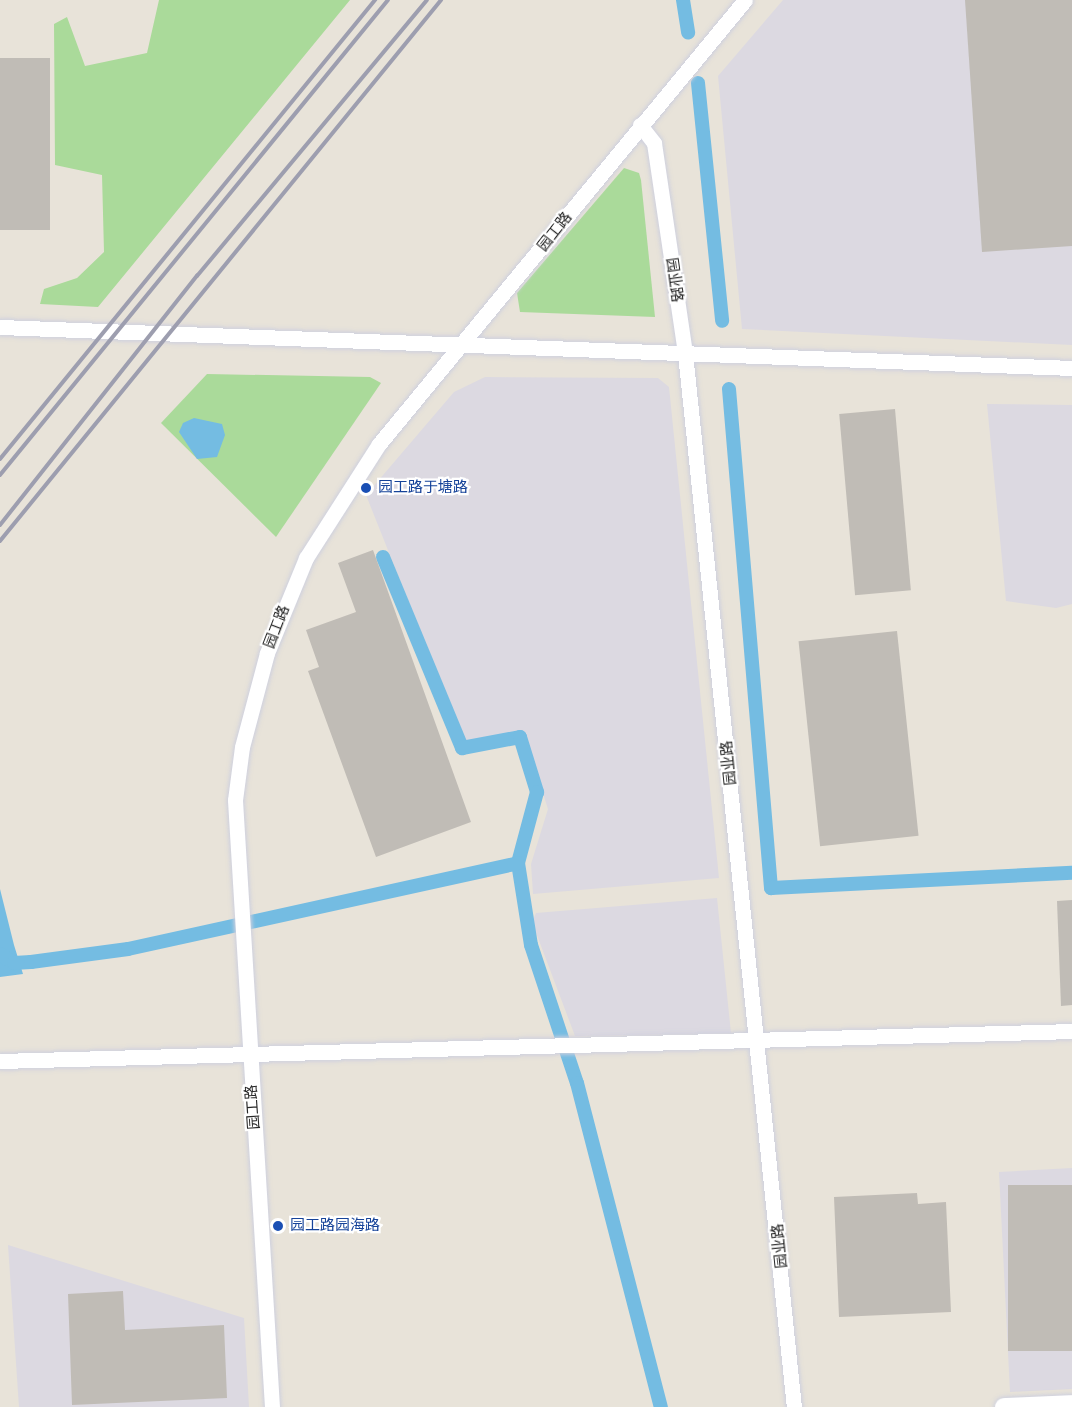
<!DOCTYPE html>
<html>
<head>
<meta charset="utf-8">
<style>
  body { margin:0 }
  #map { position:relative; width:1072px; height:1407px; overflow:hidden; background:#e8e3d9; font-family:"Varela Round","Noto Sans SC",sans-serif }
  div>[style] { position:absolute }
  .industrial>* { inset:0; background:#dcd9e1 }
  .green>* { inset:0; background:#aada9a }
  .water>* { inset:0; background:#74bce2 }
  .canal>* { height:14px; margin:-7px; padding:0 7px; transform-origin:7px; border-radius:7px; background:#74bce2 }
  .building>* { inset:0; background:#c0bcb6; transform-origin:0 0 }
  .roads { filter:drop-shadow(0 0 2px #ced0de) drop-shadow(0 0 2px #ced0de) }
  .minor>* { height:15px; margin:-7.5px; padding:0 7.5px; transform-origin:7.5px; border-radius:7.5px; background:#fff }
  .tertiary>* { height:18px; margin:-9px; padding:0 9px; transform-origin:9px; border-radius:9px; background:#fff }
  .rail>* { height:4px; margin:-2px; padding:0 2px; transform-origin:2px; border-radius:2px; background:#9d9eaf }
  .dots>* { width:16px; height:16px; translate:-50% -50%; box-sizing:border-box; border:3px solid #fff; border-radius:50% }
  span { translate:-50% -50%; white-space:nowrap; text-align:center; line-height:1.15; -webkit-text-stroke:4.5px #fff; paint-order:stroke }
  .street-label { font-size:15px; color:#262626 }
  .transit-label { font-size:15px; color:#164399 }
  .left { translate:0 -50%; text-align:left }
</style>
</head>
<body>
<div id="map">
  <div class="industrial">
    <div style="clip-path:polygon(783px 0,1072px 0,1072px 345px,742px 329px,718px 76px)"></div>
    <div style="clip-path:polygon(485px 377px,658px 378px,669px 387px,719px 878px,533px 894px,531px 864px,548px 809px,524px 734px,464px 741px,366px 495px,454px 392px)"></div>
    <div style="clip-path:polygon(987px 404px,1072px 405px,1072px 604px,1056px 608px,1006px 601px)"></div>
    <div style="clip-path:polygon(717px 898px,731px 1033px,575px 1036px,532px 922px,536px 913px)"></div>
    <div style="clip-path:polygon(1072px 1168px,1072px 1389px,1010px 1392px,999px 1172px)"></div>
    <div style="clip-path:polygon(8px 1245px,244px 1318px,249px 1407px,19px 1407px)"></div>
  </div>
  <div class="green">
    <div style="clip-path:polygon(159px 0,350px 0,98px 307px,40px 304px,44px 289px,77px 278px,104px 252px,102px 175px,55px 165px,54px 24px,67px 17px,85px 66px,147px 53px)"></div>
    <div style="clip-path:polygon(624px 168px,639px 173px,641px 180px,655px 317px,520px 312px,517px 293px)"></div>
    <div style="clip-path:polygon(207px 374px,370px 377px,381px 383px,276px 537px,161px 423px)"></div>
  </div>
  <div class="water">
    <div style="clip-path:polygon(194px 418px,222px 424px,225px 435px,217px 457px,197px 459px,179px 432px,183px 423px)"></div>
    <div style="clip-path:polygon(0 889px,14px 945px,23px 974px,0 977px)"></div>
  </div>
  <div class="canal">
    <div style="left:683px;top:0;width:33px;rotate:81deg"></div>
    <div style="left:698px;top:83px;width:239px;rotate:84.2deg"></div>
    <div style="left:729px;top:389px;width:501px;rotate:85.19deg"></div>
    <div style="left:771px;top:888px;width:301px;rotate:-2.9deg"></div>
    <div style="left:383px;top:557px;width:207px;rotate:67.5deg"></div>
    <div style="left:462px;top:748px;width:59px;rotate:-10.7deg"></div>
    <div style="left:520px;top:737px;width:58px;rotate:72.8deg"></div>
    <div style="left:537px;top:792px;width:73px;rotate:105deg"></div>
    <div style="left:518px;top:863px;width:83px;rotate:81deg"></div>
    <div style="left:531px;top:945px;width:145px;rotate:71.6deg"></div>
    <div style="left:577px;top:1083px;width:335px;rotate:75.5deg"></div>
    <div style="left:0;top:954px;width:17px;rotate:33deg"></div>
    <div style="left:14px;top:963px;width:17px;rotate:-3deg"></div>
    <div style="left:31px;top:962px;width:98px;rotate:-7.6deg"></div>
    <div style="left:128px;top:949px;width:399px;rotate:-12.4deg"></div>
  </div>
  <div class="building">
    <div style="clip-path:polygon(965px 0,1072px 0,1072px 246px,982px 252px)"></div>
    <div style="left:0;top:58px;width:50px;height:172px"></div>
    <div style="left:895px;top:409px;width:182px;height:56px;rotate:85deg"></div>
    <div style="clip-path:polygon(373px 550px,471px 822px,376px 857px,308px 671px,319px 667px,306px 630px,356px 612px,338px 563px)"></div>
    <div style="left:897px;top:631px;width:206px;height:99px;rotate:84deg"></div>
    <div style="clip-path:polygon(1072px 900px,1072px 1005px,1061px 1006px,1057px 901px)"></div>
    <div style="left:1072px;top:1185px;width:166px;height:64px;rotate:90deg"></div>
    <div style="clip-path:polygon(917px 1193px,918px 1204px,946px 1202px,951px 1312px,839px 1317px,834px 1197px)"></div>
    <div style="clip-path:polygon(123px 1291px,125px 1330px,224px 1325px,227px 1398px,72px 1405px,68px 1294px)"></div>
  </div>
  <div class="roads">
    <div class="minor">
      <div style="left:640px;top:125px;width:23px;rotate:52deg"></div>
      <div style="left:654px;top:143px;width:212px;rotate:81.6deg"></div>
      <div style="left:685px;top:353px;width:1060px;rotate:84.1deg"></div>
      <div style="left:0;top:327px;width:1073px;rotate:2.19deg"></div>
      <div style="left:0;top:1061px;width:1072px;rotate:-1.6deg"></div>
      <div style="left:272px;top:1407px;width:608px;rotate:-93.49deg"></div>
      <div style="left:235px;top:800px;width:53px;rotate:-82.5deg"></div>
      <div style="left:242px;top:747px;width:97px;rotate:-75.1deg"></div>
      <div style="left:267px;top:653px;width:103px;rotate:-67.7deg"></div>
      <div style="left:306px;top:558px;width:135px;rotate:-57.4deg"></div>
      <div style="left:379px;top:444px;width:575px;rotate:-50.5deg"></div>
    </div>
    <div class="tertiary">
      <div style="left:1004px;top:1407px;width:68px;rotate:-2.5deg"></div>
    </div>
  </div>
  <div class="rail">
    <div style="left:0;top:459px;width:593px;rotate:-50.75deg"></div>
    <div style="left:0;top:475px;width:613px;rotate:-50.76deg"></div>
    <div style="left:0;top:525px;width:318px;rotate:-51.7deg"></div>
    <div style="left:197px;top:276px;width:359px;rotate:-50.2deg"></div>
    <div style="left:0;top:541px;width:698px;rotate:-50.81deg"></div>
  </div>
  <div class="dots">
    <div style="left:366px;top:488px;background:#1a4fb4"></div>
    <div style="left:278px;top:1226px;background:#1a4fb4"></div>
  </div>
  <div class="street-label">
    <span style="left:555px;top:232px;rotate:-52deg">园工路</span>
    <span style="left:674px;top:280px;rotate:82deg">园业路</span>
    <span style="left:277px;top:627px;rotate:-69deg">园工路</span>
    <span style="left:729px;top:763px;rotate:-96deg">园业路</span>
    <span style="left:253px;top:1107px;rotate:-94deg">园工路</span>
    <span style="left:780px;top:1246px;rotate:-96deg">园业路</span>
  </div>
  <div class="transit-label">
    <span class="left" style="left:378px;top:488px">园工路于塘路</span>
    <span class="left" style="left:290px;top:1226px">园工路园海路</span>
  </div>
</div>
</body>
</html>
